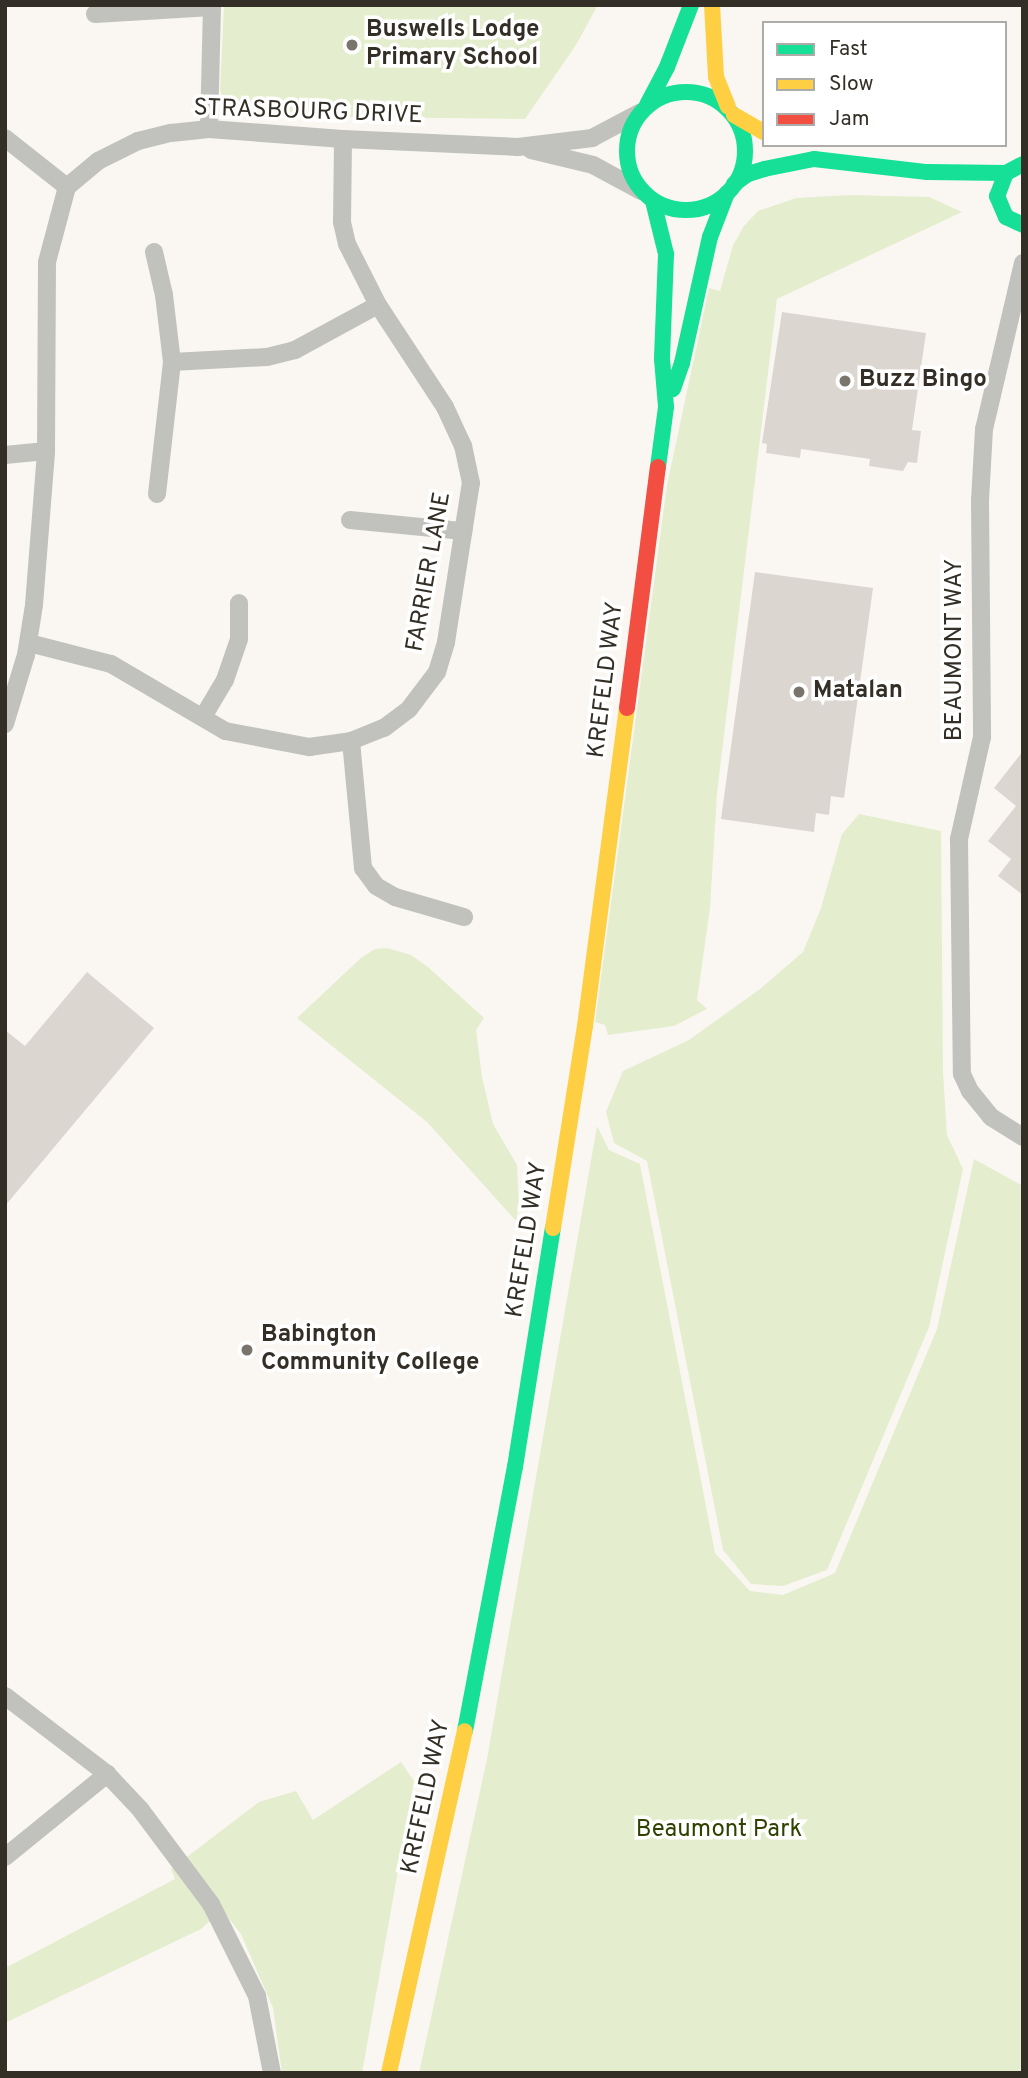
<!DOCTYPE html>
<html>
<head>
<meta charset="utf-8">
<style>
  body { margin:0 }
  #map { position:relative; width:1028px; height:2078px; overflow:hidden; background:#faf7f2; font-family:Overpass,sans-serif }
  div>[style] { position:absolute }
  .green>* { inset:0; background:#e4eece }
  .building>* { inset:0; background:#dcd6d1 }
  .street>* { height:18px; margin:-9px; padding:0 9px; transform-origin:9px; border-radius:9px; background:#c1c2be }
  .fast>* { height:16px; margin:-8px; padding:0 8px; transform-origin:8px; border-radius:8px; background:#16e098 }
  .fast>.ring { margin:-8px; padding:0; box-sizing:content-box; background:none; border:16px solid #16e098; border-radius:50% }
  .slow>* { height:16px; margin:-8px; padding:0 8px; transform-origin:8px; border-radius:8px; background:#ffcf43 }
  .jam>* { height:16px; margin:-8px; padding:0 8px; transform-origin:8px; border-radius:8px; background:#f24e42 }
  .dots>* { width:19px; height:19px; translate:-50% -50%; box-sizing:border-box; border:4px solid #fff; border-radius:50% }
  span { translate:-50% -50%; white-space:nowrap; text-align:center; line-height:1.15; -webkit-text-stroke:7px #fff; paint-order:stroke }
  .poi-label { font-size:24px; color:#342f26; font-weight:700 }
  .left { translate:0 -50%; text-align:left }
  .street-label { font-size:24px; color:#342f26 }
  .park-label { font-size:24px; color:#2f4200 }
  .frame { position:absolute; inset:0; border:7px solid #342f26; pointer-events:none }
  .legend { position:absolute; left:762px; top:21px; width:245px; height:126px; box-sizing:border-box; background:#fff; border:2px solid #aeaca8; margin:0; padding:9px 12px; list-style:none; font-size:21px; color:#342f26 }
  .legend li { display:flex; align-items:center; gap:14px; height:35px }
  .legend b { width:35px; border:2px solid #aeaca8 }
</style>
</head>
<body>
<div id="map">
  <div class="green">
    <div style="clip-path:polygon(224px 5px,598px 5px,576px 45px,525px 119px,346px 117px,234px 109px,224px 101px,220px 90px)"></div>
    <div style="clip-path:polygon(850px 195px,929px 197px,962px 212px,777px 299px,717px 793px,710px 908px,697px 1000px,707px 1009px,674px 1026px,608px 1035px,605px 1025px,595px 1022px,667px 485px,709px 288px,720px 291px,733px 245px,744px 226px,758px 211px,796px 198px)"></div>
    <div style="clip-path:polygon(859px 814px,941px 831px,943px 1072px,947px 1135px,963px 1169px,929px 1327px,827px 1570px,783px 1586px,751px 1584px,723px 1550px,647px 1161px,614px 1143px,606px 1112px,623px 1071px,689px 1040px,760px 989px,803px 952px,821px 908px,842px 834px)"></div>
    <div style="clip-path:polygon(387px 948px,411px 955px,428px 967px,484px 1018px,476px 1030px,482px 1077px,493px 1124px,517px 1165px,519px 1206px,516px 1221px,427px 1122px,297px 1018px,362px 957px,375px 949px)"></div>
    <div style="clip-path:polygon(597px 1126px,609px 1150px,640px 1164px,715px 1553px,750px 1591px,783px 1595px,835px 1573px,937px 1329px,974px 1159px,1023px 1186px,1023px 2073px,419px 2073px,487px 1759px)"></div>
    <div style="clip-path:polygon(401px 1762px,414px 1781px,362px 2073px,282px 2073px,273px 2008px,241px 1934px,222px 1910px,201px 1929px,5px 2023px,5px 1968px,175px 1879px,171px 1869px,259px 1802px,296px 1791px,313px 1820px)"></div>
  </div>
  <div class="building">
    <div style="clip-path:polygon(782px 312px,926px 333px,912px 430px,921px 431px,917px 463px,908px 462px,903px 471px,869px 466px,870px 459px,801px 449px,800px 458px,766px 453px,767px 444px,762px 443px)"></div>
    <div style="clip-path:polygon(755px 572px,873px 588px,844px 798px,831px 796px,829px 815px,816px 813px,814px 832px,721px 819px)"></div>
    <div style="clip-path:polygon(1023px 751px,1023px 895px,998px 876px,1011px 859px,988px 841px,1016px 806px,994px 788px)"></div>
    <div style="clip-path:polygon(87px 972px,154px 1028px,5px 1206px,5px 1030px,25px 1046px)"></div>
  </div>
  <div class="street">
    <div style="left:95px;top:14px;width:117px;rotate:-3.4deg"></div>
    <div style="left:209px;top:129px;width:124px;rotate:-88.6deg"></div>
    <div style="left:5px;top:138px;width:79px;rotate:38.3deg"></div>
    <div style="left:531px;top:150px;width:64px;rotate:13.6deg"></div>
    <div style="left:593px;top:165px;width:55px;rotate:28.4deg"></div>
    <div style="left:154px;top:252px;width:44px;rotate:76.9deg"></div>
    <div style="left:164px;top:295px;width:67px;rotate:83.2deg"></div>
    <div style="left:1023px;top:263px;width:171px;rotate:103.2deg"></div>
    <div style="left:984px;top:429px;width:71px;rotate:93.2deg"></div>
    <div style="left:980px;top:500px;width:237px;rotate:89.5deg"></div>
    <div style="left:982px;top:737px;width:105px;rotate:102.7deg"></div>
    <div style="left:959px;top:839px;width:235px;rotate:89.3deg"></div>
    <div style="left:962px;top:1074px;width:19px;rotate:65deg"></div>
    <div style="left:970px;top:1091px;width:33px;rotate:51deg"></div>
    <div style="left:991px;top:1117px;width:38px;rotate:32deg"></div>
    <div style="left:5px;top:455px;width:41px;rotate:-5.6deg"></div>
    <div style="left:157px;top:494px;width:133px;rotate:-83.5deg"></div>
    <div style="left:172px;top:362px;width:95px;rotate:-3deg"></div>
    <div style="left:267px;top:357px;width:29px;rotate:-14deg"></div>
    <div style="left:295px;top:350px;width:94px;rotate:-28.5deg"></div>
    <div style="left:350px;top:520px;width:114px;rotate:5.6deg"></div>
    <div style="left:29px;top:643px;width:85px;rotate:14.4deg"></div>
    <div style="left:111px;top:664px;width:132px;rotate:30.4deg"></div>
    <div style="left:225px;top:731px;width:86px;rotate:10.8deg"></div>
    <div style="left:309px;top:747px;width:42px;rotate:-8.1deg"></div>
    <div style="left:351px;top:741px;width:35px;rotate:-22deg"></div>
    <div style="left:384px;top:728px;width:31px;rotate:-37deg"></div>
    <div style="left:409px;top:709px;width:46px;rotate:-52.9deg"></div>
    <div style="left:437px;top:672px;width:31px;rotate:-73deg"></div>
    <div style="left:446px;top:642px;width:161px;rotate:-81.1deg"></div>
    <div style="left:471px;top:483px;width:38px;rotate:-102deg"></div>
    <div style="left:463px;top:446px;width:43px;rotate:-114.8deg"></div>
    <div style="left:445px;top:407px;width:122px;rotate:-123.3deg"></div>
    <div style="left:378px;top:305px;width:68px;rotate:-116.9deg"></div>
    <div style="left:347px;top:244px;width:23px;rotate:-103deg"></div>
    <div style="left:342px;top:222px;width:83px;rotate:-89.3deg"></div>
    <div style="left:203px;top:717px;width:43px;rotate:-59.3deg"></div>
    <div style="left:225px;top:680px;width:43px;rotate:-71.1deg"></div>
    <div style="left:239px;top:639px;width:36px;rotate:-90deg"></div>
    <div style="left:5px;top:724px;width:72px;rotate:-73.1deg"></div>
    <div style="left:26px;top:655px;width:51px;rotate:-80.9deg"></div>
    <div style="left:34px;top:605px;width:154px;rotate:-85.5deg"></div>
    <div style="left:46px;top:451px;width:189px;rotate:-89.7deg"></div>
    <div style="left:47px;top:262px;width:78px;rotate:-75.1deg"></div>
    <div style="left:67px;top:187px;width:40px;rotate:-40deg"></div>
    <div style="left:98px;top:161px;width:45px;rotate:-26.6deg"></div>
    <div style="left:138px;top:141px;width:34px;rotate:-14deg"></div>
    <div style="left:171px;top:133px;width:38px;rotate:-6deg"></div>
    <div style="left:209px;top:129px;width:134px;rotate:4.3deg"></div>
    <div style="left:343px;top:139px;width:175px;rotate:2.6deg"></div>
    <div style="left:518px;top:147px;width:75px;rotate:-6.9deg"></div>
    <div style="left:592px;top:138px;width:53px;rotate:-28deg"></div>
    <div style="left:351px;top:741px;width:128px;rotate:84.6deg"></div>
    <div style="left:363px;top:868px;width:22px;rotate:54deg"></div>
    <div style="left:376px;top:886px;width:22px;rotate:30deg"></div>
    <div style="left:395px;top:897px;width:72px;rotate:16.2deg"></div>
    <div style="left:5px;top:1696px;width:128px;rotate:37.4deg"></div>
    <div style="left:107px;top:1774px;width:48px;rotate:46.7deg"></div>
    <div style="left:140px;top:1809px;width:119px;rotate:53.2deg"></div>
    <div style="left:211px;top:1904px;width:103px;rotate:63.4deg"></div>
    <div style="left:257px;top:1996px;width:78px;rotate:79deg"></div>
    <div style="left:5px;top:1857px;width:132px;rotate:-39.1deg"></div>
  </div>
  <div class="fast">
    <div class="ring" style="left:627px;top:92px;width:102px;height:102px"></div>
    <div style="left:647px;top:105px;width:43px;rotate:-62.2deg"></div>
    <div style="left:667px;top:67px;width:66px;rotate:-68.8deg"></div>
    <div style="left:1023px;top:164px;width:19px;rotate:152deg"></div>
    <div style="left:1006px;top:173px;width:25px;rotate:111deg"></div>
    <div style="left:997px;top:196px;width:23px;rotate:67deg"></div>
    <div style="left:1006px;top:217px;width:19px;rotate:25deg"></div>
    <div style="left:734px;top:184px;width:17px;rotate:-36deg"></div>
    <div style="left:748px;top:174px;width:17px;rotate:-17deg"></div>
    <div style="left:764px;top:169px;width:51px;rotate:-11.3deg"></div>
    <div style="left:814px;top:159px;width:114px;rotate:6.6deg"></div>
    <div style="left:927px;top:172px;width:79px;rotate:0.7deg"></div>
    <div style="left:653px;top:201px;width:55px;rotate:76.2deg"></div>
    <div style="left:666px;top:254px;width:105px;rotate:92.2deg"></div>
    <div style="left:662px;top:359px;width:48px;rotate:85.2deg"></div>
    <div style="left:666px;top:407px;width:61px;rotate:97.6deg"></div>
    <div style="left:673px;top:389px;width:28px;rotate:-71deg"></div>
    <div style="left:682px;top:363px;width:129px;rotate:-77.5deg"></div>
    <div style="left:710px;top:237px;width:47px;rotate:-68.9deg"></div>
    <div style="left:465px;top:1731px;width:269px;rotate:-79.3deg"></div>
    <div style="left:515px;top:1467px;width:242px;rotate:-81deg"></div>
  </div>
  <div class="slow">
    <div style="left:712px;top:5px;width:72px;rotate:86.8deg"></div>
    <div style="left:716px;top:77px;width:32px;rotate:68deg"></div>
    <div style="left:734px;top:115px;width:34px;rotate:30deg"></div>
    <div style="left:553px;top:1228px;width:205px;rotate:-81deg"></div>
    <div style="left:585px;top:1026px;width:321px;rotate:-82.5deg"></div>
    <div style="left:389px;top:2073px;width:350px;rotate:-77.5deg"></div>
  </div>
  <div class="jam">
    <div style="left:627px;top:708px;width:243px;rotate:-82.7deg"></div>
  </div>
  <div class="dots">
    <div style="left:352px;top:45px;background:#79756d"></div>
    <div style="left:845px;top:381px;background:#79756d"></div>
    <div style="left:799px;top:692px;background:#79756d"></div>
    <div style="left:247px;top:1350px;background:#79756d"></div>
  </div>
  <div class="poi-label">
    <span class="left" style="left:366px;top:45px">Buswells Lodge<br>Primary School</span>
    <span class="left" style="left:859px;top:381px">Buzz Bingo</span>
    <span class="left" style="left:813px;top:692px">Matalan</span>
    <span class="left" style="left:261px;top:1350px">Babington<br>Community College</span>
  </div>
  <div class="street-label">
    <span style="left:308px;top:113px;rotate:2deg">STRASBOURG DRIVE</span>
    <span style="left:430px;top:572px;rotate:-80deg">FARRIER LANE</span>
    <span style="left:956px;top:650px;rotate:-90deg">BEAUMONT WAY</span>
    <span style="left:607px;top:680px;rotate:-83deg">KREFELD WAY</span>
    <span style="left:528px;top:1240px;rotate:-81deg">KREFELD WAY</span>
    <span style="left:427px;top:1797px;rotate:-78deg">KREFELD WAY</span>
  </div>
  <div class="park-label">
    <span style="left:719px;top:1831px">Beaumont Park</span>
  </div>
  <div class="frame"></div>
  <ul class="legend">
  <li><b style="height:9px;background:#16e098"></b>Fast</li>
  <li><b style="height:9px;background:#ffcf43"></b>Slow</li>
  <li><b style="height:9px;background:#f24e42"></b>Jam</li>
  </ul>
</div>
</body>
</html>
